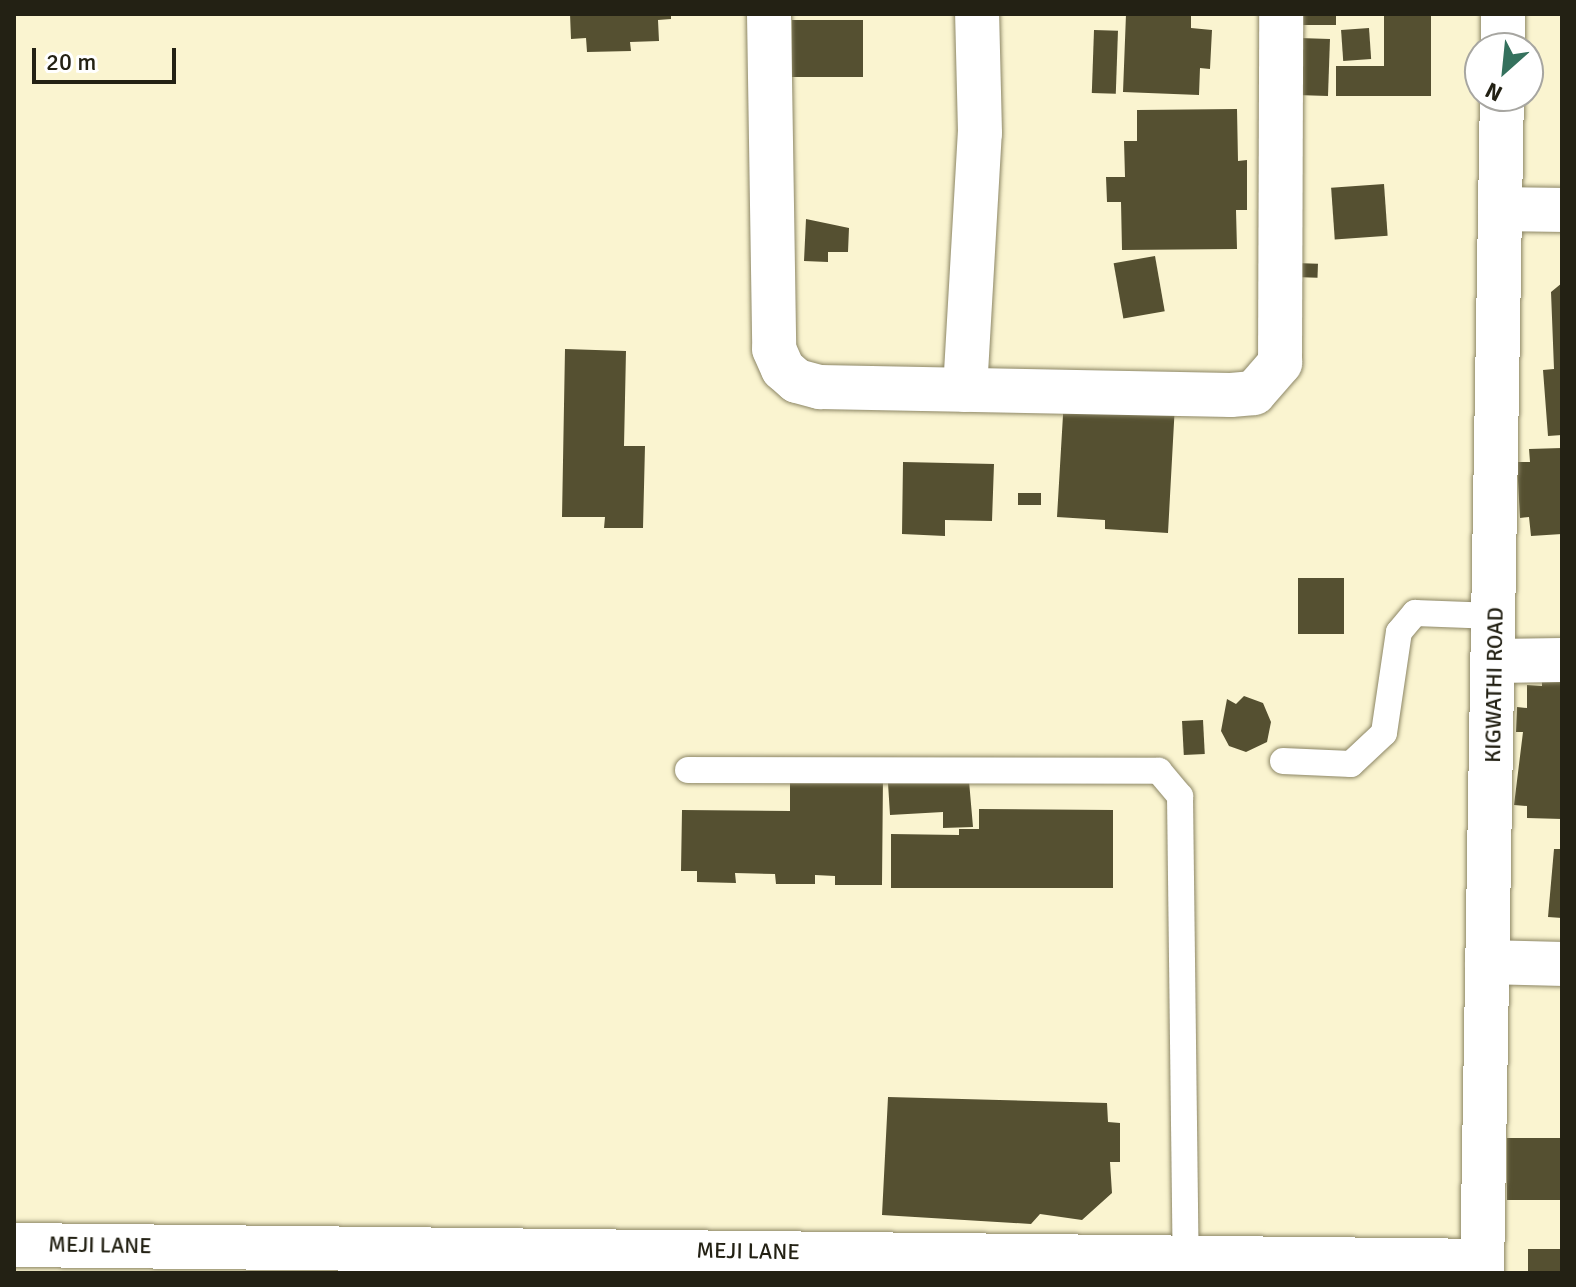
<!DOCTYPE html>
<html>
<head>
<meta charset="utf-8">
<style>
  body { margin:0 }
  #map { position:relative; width:1576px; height:1287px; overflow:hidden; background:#faf4d0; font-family:Signika,sans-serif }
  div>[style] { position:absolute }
  .building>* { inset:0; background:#555031; transform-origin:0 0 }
  .roads { filter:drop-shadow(0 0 2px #8c8665) drop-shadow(0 0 2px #8c8665) }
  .lane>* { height:26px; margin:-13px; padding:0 13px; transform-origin:13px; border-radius:13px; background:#fff }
  .street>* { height:44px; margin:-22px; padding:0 22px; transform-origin:22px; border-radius:22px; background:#fff }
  span { translate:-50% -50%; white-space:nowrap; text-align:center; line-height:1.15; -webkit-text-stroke:8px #fff; paint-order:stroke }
  .street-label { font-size:22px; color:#232114 }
  .frame { position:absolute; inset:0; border:16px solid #232114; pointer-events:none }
  .north { position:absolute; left:1464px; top:32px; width:80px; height:80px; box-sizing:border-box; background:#fff; border:2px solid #a7a6a1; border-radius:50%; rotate:207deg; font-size:22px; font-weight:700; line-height:32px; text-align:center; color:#232114 }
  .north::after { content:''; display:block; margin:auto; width:28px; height:36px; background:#34715d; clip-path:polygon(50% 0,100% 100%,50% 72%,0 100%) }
  .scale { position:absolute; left:32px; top:48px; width:144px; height:36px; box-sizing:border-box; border:4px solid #232114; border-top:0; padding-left:10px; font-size:24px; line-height:28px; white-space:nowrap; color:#232114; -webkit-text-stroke:6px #fff; paint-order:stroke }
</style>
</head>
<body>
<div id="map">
  <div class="building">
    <div style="clip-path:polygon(570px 14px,671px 14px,671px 19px,658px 20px,659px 41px,630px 42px,631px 51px,587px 52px,586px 38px,571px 39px)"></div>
    <div style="clip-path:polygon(1126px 14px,1191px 16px,1191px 28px,1212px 30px,1210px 69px,1200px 68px,1199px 95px,1123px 92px)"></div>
    <div style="left:1300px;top:14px;width:36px;height:11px"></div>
    <div style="clip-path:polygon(1384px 14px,1431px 14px,1431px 96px,1336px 96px,1336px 66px,1384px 66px)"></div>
    <div style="left:792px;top:20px;width:71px;height:57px"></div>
    <div style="left:1369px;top:28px;width:31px;height:28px;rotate:86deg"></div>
    <div style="left:1094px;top:30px;width:24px;height:63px;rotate:2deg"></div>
    <div style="left:1299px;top:38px;width:31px;height:57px;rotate:2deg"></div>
    <div style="clip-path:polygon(1237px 109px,1238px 161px,1247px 160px,1247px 210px,1236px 210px,1237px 249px,1122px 250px,1121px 202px,1107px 202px,1106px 177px,1125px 177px,1124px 141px,1137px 141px,1137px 110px)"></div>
    <div style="left:1384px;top:184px;width:52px;height:53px;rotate:86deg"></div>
    <div style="clip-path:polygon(806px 219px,849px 228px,848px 252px,828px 252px,828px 262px,804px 261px)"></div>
    <div style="left:1155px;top:256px;width:56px;height:42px;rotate:80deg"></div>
    <div style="left:1295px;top:263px;width:23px;height:14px;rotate:2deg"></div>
    <div style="clip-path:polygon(1562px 283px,1562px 435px,1548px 436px,1543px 370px,1554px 369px,1551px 292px)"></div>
    <div style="clip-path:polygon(565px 349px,626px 351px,624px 446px,645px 446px,643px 528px,604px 528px,605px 517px,562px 517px)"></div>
    <div style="clip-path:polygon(1064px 398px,1175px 404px,1168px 533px,1105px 529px,1105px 520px,1057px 517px)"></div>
    <div style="clip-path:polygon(1562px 448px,1562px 534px,1531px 536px,1529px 517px,1520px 518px,1517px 462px,1530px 462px,1529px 449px)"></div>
    <div style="clip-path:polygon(903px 462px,994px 464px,992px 521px,945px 520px,945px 536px,902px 534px)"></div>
    <div style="left:1041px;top:493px;width:12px;height:23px;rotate:90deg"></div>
    <div style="left:1298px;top:578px;width:46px;height:56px"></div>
    <div style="clip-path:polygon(1542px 671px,1562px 672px,1562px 819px,1527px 818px,1527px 806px,1514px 805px,1523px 732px,1516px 732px,1517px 707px,1527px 708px,1527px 685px,1542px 686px)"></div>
    <div style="clip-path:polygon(1244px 696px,1263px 703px,1271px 722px,1267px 742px,1246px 752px,1229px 746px,1221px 731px,1227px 699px,1236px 704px)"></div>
    <div style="left:1203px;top:720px;width:34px;height:21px;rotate:87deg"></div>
    <div style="clip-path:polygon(790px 775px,883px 776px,882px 885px,835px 885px,835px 876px,815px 875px,815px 884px,776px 884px,775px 874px,735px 873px,736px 883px,697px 882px,697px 871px,681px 871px,682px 810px,790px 811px)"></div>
    <div style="clip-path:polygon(969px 781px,973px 827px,943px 828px,943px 812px,890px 815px,888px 783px)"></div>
    <div style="clip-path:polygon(979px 809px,1113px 810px,1113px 888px,891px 888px,891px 834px,959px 835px,959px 829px,979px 829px)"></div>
    <div style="clip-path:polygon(1554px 849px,1562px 849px,1562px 918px,1548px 917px)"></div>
    <div style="clip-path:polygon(888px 1097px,1107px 1103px,1108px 1122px,1120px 1123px,1120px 1162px,1110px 1162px,1112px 1193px,1082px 1220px,1040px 1214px,1031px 1224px,882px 1215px)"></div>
    <div style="left:1507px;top:1138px;width:55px;height:62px"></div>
    <div style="left:1528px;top:1249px;width:34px;height:24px"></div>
  </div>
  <div class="roads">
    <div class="lane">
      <div style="left:1283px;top:761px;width:68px;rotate:2.5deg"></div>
      <div style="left:1351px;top:764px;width:45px;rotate:-43.2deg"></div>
      <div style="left:1384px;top:733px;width:102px;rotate:-81.6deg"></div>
      <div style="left:1399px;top:632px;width:25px;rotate:-50deg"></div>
      <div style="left:1415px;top:613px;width:80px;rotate:2.1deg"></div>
      <div style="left:688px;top:770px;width:471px;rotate:0.1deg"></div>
      <div style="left:1159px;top:771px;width:33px;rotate:50deg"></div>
      <div style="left:1180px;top:796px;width:460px;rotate:89.3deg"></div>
    </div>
    <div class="street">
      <div style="left:769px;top:14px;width:335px;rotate:89.1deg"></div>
      <div style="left:774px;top:349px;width:22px;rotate:66deg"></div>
      <div style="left:783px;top:369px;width:18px;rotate:41deg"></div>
      <div style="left:797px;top:381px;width:24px;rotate:15deg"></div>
      <div style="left:820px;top:387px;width:411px;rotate:1.1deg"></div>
      <div style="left:1231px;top:395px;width:23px;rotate:-5deg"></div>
      <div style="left:1254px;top:393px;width:40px;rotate:-49deg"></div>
      <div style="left:1280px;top:363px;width:349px;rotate:-89.8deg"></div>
      <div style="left:1503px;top:48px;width:34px;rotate:-90deg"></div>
      <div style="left:1500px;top:209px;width:62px;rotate:0.9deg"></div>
      <div style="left:965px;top:390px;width:257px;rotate:-86.7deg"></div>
      <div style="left:980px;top:133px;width:119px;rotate:-91.4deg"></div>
      <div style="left:1495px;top:661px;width:67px;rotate:-0.9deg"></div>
      <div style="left:1487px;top:962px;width:75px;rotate:1.5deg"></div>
      <div style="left:14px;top:1245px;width:1468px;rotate:0.62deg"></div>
      <div style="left:1482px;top:1273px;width:1177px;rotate:-89.03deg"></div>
    </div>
  </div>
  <div class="street-label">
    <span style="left:1494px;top:685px;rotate:-89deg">KIGWATHI ROAD</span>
    <span style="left:100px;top:1245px;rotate:1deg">MEJI LANE</span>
    <span style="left:748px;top:1251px;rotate:1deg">MEJI LANE</span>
  </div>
  <div class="frame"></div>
  <div class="north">N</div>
  <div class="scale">20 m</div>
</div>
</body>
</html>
